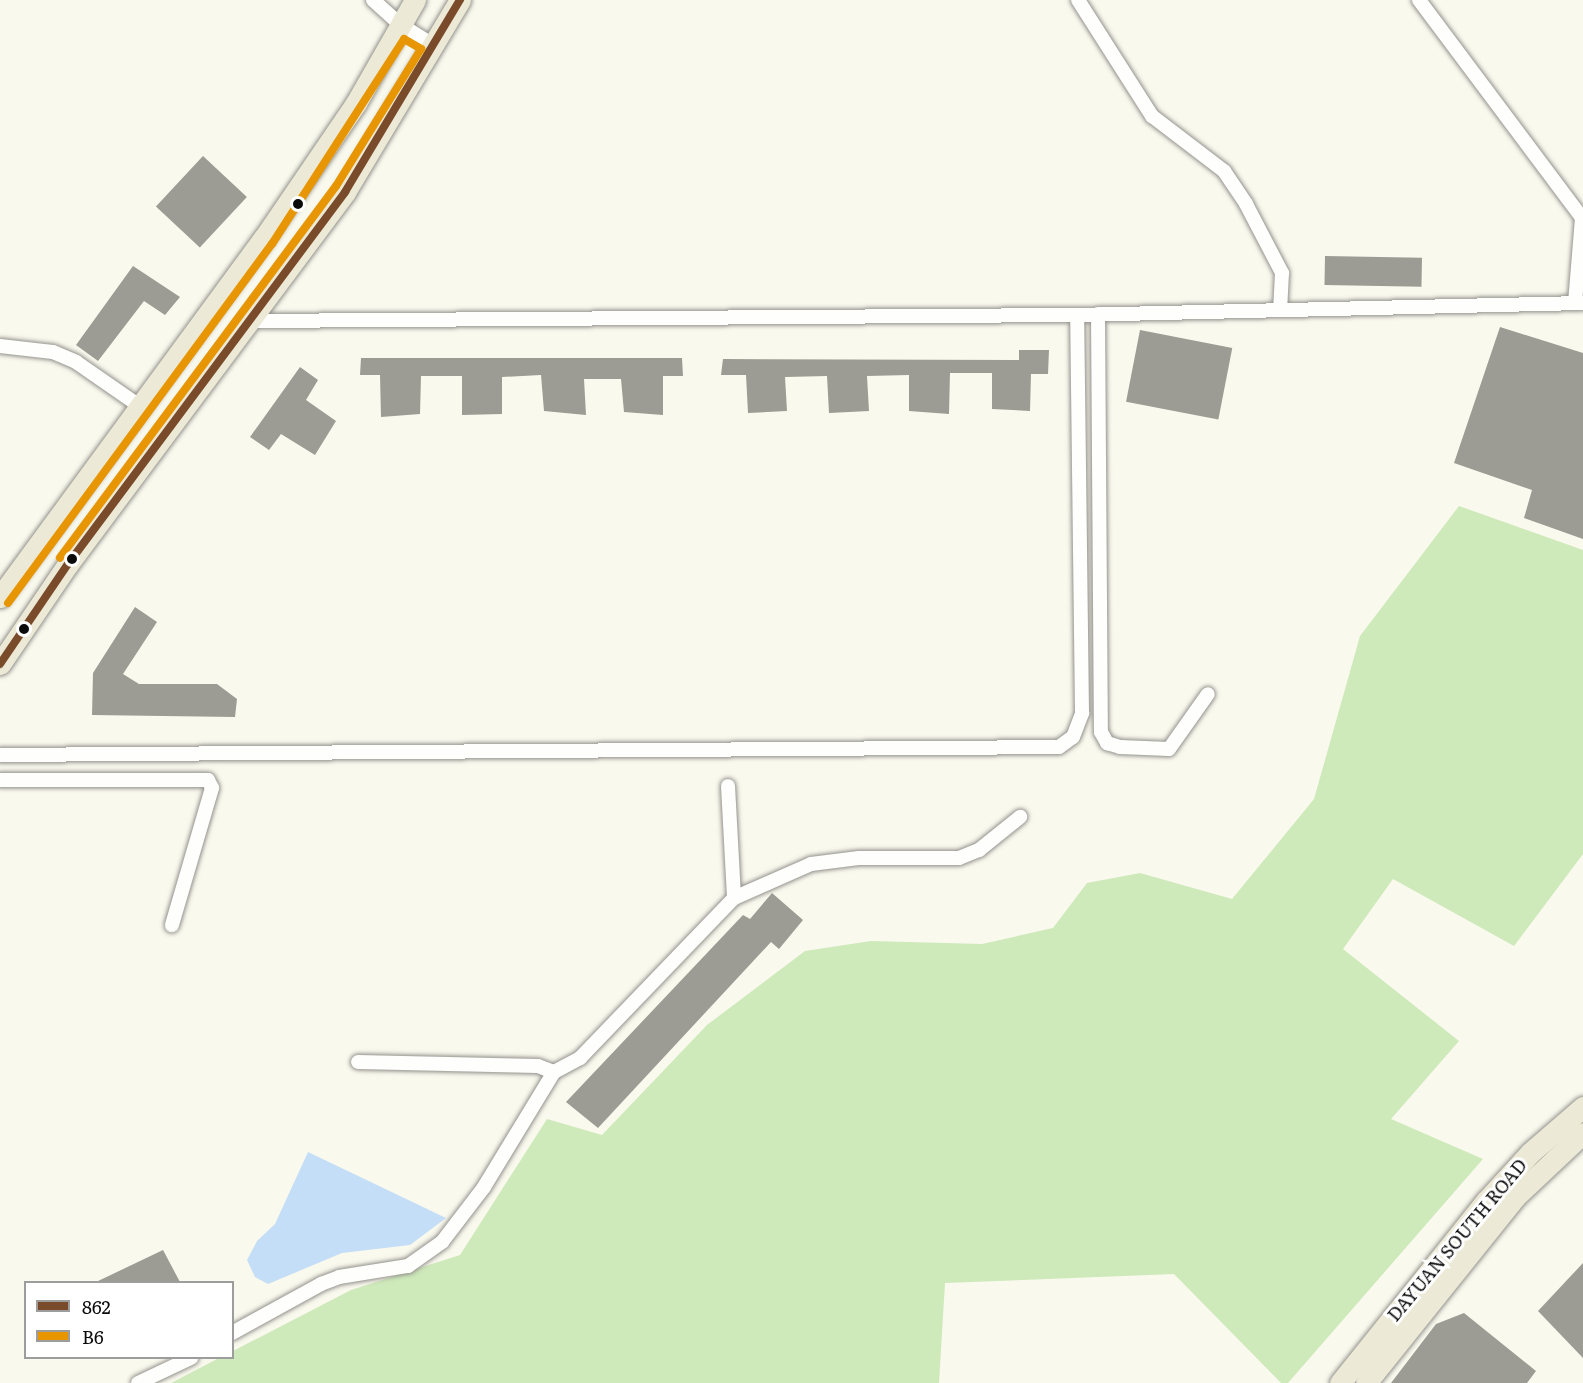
<!DOCTYPE html>
<html>
<head>
<meta charset="utf-8">
<style>
  body { margin:0 }
  #map { position:relative; width:1583px; height:1383px; overflow:hidden; background:#faf9ee; font-family:Literata,serif }
  div>[style] { position:absolute }
  .forest>* { inset:0; background:#cee9ba }
  .water>* { inset:0; background:#c3def6 }
  .building>* { inset:0; background:#9c9b94; transform-origin:0 0 }
  .roads { filter:drop-shadow(0 0 2px #93928d) drop-shadow(0 0 2px #93928d) }
  .minor>* { height:14px; margin:-7px; padding:0 7px; transform-origin:7px; border-radius:7px; background:#fefefc }
  .primary>* { height:21px; margin:-10.5px; padding:0 10.5px; transform-origin:10.5px; border-radius:10.5px; background:#ecead6 }
  .bus-1>* { height:8px; margin:-4px; padding:0 4px; transform-origin:4px; border-radius:4px; background:#7a4b2a }
  .bus-2>* { height:8px; margin:-4px; padding:0 4px; transform-origin:4px; border-radius:4px; background:#e79601 }
  .dots>* { width:16px; height:16px; translate:-50% -50%; box-sizing:border-box; border:3px solid #fff; border-radius:50% }
  span { translate:-50% -50%; white-space:nowrap; text-align:center; line-height:1.15; -webkit-text-stroke:6px #fff; paint-order:stroke }
  .street-label { font-size:18px; color:#0b0b0b }
  .legend { position:absolute; left:24px; top:1281px; width:210px; height:78px; box-sizing:border-box; background:#fff; border:2px solid #9d9d9d; margin:0; padding:8px 10px; list-style:none; font-size:18px; color:#0b0b0b }
  .legend li { display:flex; align-items:center; gap:12px; height:30px }
  .legend b { width:30px; border:2px solid #9d9d9d }
</style>
</head>
<body>
<div id="map">
  <div class="forest">
    <div style="clip-path:polygon(1459px 506px,1583px 550px,1583px 854px,1514px 946px,1393px 879px,1343px 949px,1459px 1041px,1391px 1119px,1483px 1159px,1288px 1383px,1281px 1383px,1174px 1274px,945px 1283px,939px 1383px,171px 1383px,219px 1358px,232px 1358px,233px 1351px,351px 1290px,460px 1255px,547px 1119px,602px 1135px,707px 1025px,805px 951px,871px 941px,982px 944px,1053px 928px,1087px 883px,1140px 873px,1232px 899px,1314px 799px,1360px 636px)"></div>
  </div>
  <div class="water">
    <div style="clip-path:polygon(308px 1152px,446px 1218px,410px 1245px,342px 1253px,268px 1284px,255px 1277px,247px 1260px,257px 1241px,275px 1224px)"></div>
  </div>
  <div class="building">
    <div style="left:203px;top:156px;width:60px;height:69px;rotate:43deg"></div>
    <div style="left:1325px;top:256px;width:97px;height:29px;rotate:1deg"></div>
    <div style="clip-path:polygon(133px 266px,180px 297px,165px 315px,144px 301px,98px 361px,76px 345px)"></div>
    <div style="clip-path:polygon(1500px 327px,1583px 353px,1583px 539px,1524px 518px,1532px 490px,1454px 463px)"></div>
    <div style="left:1140px;top:330px;width:94px;height:73px;rotate:11deg"></div>
    <div style="clip-path:polygon(1019px 350px,1049px 350px,1048px 374px,1031px 374px,1030px 411px,992px 409px,992px 373px,950px 373px,949px 414px,909px 411px,909px 375px,867px 376px,869px 411px,829px 413px,827px 376px,785px 377px,787px 411px,748px 413px,746px 375px,721px 375px,723px 359px,1019px 360px)"></div>
    <div style="clip-path:polygon(361px 358px,682px 358px,683px 376px,663px 376px,663px 415px,624px 412px,621px 379px,584px 379px,586px 415px,544px 411px,541px 375px,502px 377px,502px 414px,462px 415px,462px 376px,421px 376px,420px 414px,381px 417px,380px 375px,360px 375px)"></div>
    <div style="clip-path:polygon(300px 367px,318px 380px,306px 400px,336px 421px,315px 455px,281px 434px,269px 450px,250px 437px)"></div>
    <div style="clip-path:polygon(135px 607px,157px 622px,123px 674px,139px 684px,217px 684px,237px 699px,235px 717px,92px 715px,93px 673px)"></div>
    <div style="clip-path:polygon(772px 893px,803px 920px,779px 949px,771px 942px,598px 1128px,566px 1102px,743px 915px,750px 919px)"></div>
    <div style="clip-path:polygon(163px 1250px,180px 1282px,96px 1282px)"></div>
    <div style="clip-path:polygon(1583px 1263px,1583px 1358px,1538px 1311px)"></div>
    <div style="clip-path:polygon(1464px 1313px,1536px 1371px,1527px 1383px,1391px 1383px,1436px 1324px)"></div>
  </div>
  <div class="roads">
    <div class="minor">
      <div style="left:373px;top:0;width:38px;rotate:42deg"></div>
      <div style="left:401px;top:25px;width:40px;rotate:32deg"></div>
      <div style="left:1078px;top:0;width:138px;rotate:57.5deg"></div>
      <div style="left:1152px;top:116px;width:91px;rotate:37.4deg"></div>
      <div style="left:1224px;top:171px;width:40px;rotate:56deg"></div>
      <div style="left:1246px;top:204px;width:78px;rotate:62.4deg"></div>
      <div style="left:1282px;top:273px;width:36px;rotate:93deg"></div>
      <div style="left:1419px;top:0;width:272px;rotate:53.2deg"></div>
      <div style="left:1582px;top:218px;width:85px;rotate:94.7deg"></div>
      <div style="left:1098px;top:314px;width:418px;rotate:89.6deg"></div>
      <div style="left:1101px;top:732px;width:13px;rotate:61deg"></div>
      <div style="left:1107px;top:743px;width:14px;rotate:17deg"></div>
      <div style="left:1120px;top:747px;width:49px;rotate:2.3deg"></div>
      <div style="left:1169px;top:749px;width:67px;rotate:-54.7deg"></div>
      <div style="left:252px;top:321px;width:825px;rotate:-0.42deg"></div>
      <div style="left:1077px;top:315px;width:506px;rotate:-1.36deg"></div>
      <div style="left:0;top:346px;width:53px;rotate:6.5deg"></div>
      <div style="left:53px;top:352px;width:25px;rotate:23deg"></div>
      <div style="left:76px;top:362px;width:79px;rotate:34.7deg"></div>
      <div style="left:0;top:755px;width:1059px;rotate:-0.43deg"></div>
      <div style="left:1059px;top:747px;width:17px;rotate:-36deg"></div>
      <div style="left:1073px;top:737px;width:26px;rotate:-69deg"></div>
      <div style="left:1082px;top:713px;width:398px;rotate:-90.7deg"></div>
      <div style="left:0;top:780px;width:208px"></div>
      <div style="left:208px;top:780px;width:9px;rotate:63deg"></div>
      <div style="left:212px;top:788px;width:143px;rotate:106.3deg"></div>
      <div style="left:728px;top:786px;width:112px;rotate:86.9deg"></div>
      <div style="left:358px;top:1062px;width:180px;rotate:1.3deg"></div>
      <div style="left:538px;top:1066px;width:17px;rotate:21deg"></div>
      <div style="left:232px;top:1333px;width:102px;rotate:-28.8deg"></div>
      <div style="left:321px;top:1284px;width:19px;rotate:-21deg"></div>
      <div style="left:339px;top:1277px;width:70px;rotate:-9.1deg"></div>
      <div style="left:408px;top:1266px;width:42px;rotate:-35.2deg"></div>
      <div style="left:442px;top:1242px;width:69px;rotate:-52.6deg"></div>
      <div style="left:484px;top:1187px;width:135px;rotate:-58.7deg"></div>
      <div style="left:554px;top:1072px;width:30px;rotate:-28deg"></div>
      <div style="left:580px;top:1058px;width:222px;rotate:-46.1deg"></div>
      <div style="left:734px;top:898px;width:84px;rotate:-23.8deg"></div>
      <div style="left:811px;top:864px;width:48px;rotate:-7.1deg"></div>
      <div style="left:859px;top:858px;width:100px"></div>
      <div style="left:959px;top:858px;width:22px;rotate:-22deg"></div>
      <div style="left:979px;top:850px;width:53px;rotate:-38.8deg"></div>
      <div style="left:138px;top:1383px;width:59px;rotate:-25.3deg"></div>
    </div>
    <div class="primary">
      <div style="left:0;top:597px;width:446px;rotate:-53.7deg"></div>
      <div style="left:264px;top:238px;width:163px;rotate:-55.7deg"></div>
      <div style="left:356px;top:103px;width:119px;rotate:-60.2deg"></div>
      <div style="left:0;top:664px;width:121px;rotate:-55.8deg"></div>
      <div style="left:68px;top:564px;width:464px;rotate:-53.3deg"></div>
      <div style="left:345px;top:192px;width:224px;rotate:-59.1deg"></div>
      <div style="left:1340px;top:1383px;width:233px;rotate:-51.3deg"></div>
      <div style="left:1486px;top:1201px;width:65px;rotate:-47.5deg"></div>
      <div style="left:1530px;top:1153px;width:70px;rotate:-41deg"></div>
      <div style="left:1366px;top:1383px;width:238px;rotate:-51.3deg"></div>
      <div style="left:1515px;top:1197px;width:93px;rotate:-43.3deg"></div>
    </div>
  </div>
  <div class="bus-1">
    <div style="left:0;top:664px;width:121px;rotate:-55.8deg"></div>
    <div style="left:68px;top:564px;width:464px;rotate:-53.3deg"></div>
    <div style="left:345px;top:192px;width:224px;rotate:-59.1deg"></div>
  </div>
  <div class="bus-2">
    <div style="left:8px;top:603px;width:446px;rotate:-53.7deg"></div>
    <div style="left:272px;top:244px;width:244px;rotate:-57.2deg"></div>
    <div style="left:404px;top:39px;width:20px;rotate:30deg"></div>
    <div style="left:421px;top:49px;width:161px;rotate:121.8deg"></div>
    <div style="left:336px;top:186px;width:463px;rotate:126.6deg"></div>
  </div>
  <div class="dots">
    <div style="left:298px;top:204px;background:#0b0b0b"></div>
    <div style="left:72px;top:559px;background:#0b0b0b"></div>
    <div style="left:24px;top:629px;background:#0b0b0b"></div>
  </div>
  <div class="street-label">
    <span style="left:1457px;top:1240px;rotate:-50deg">DAYUAN SOUTH ROAD</span>
  </div>
  <ul class="legend">
  <li><b style="height:8px;background:#7a4b2a"></b>862</li>
  <li><b style="height:8px;background:#e79601"></b>B6</li>
  </ul>
</div>
</body>
</html>
